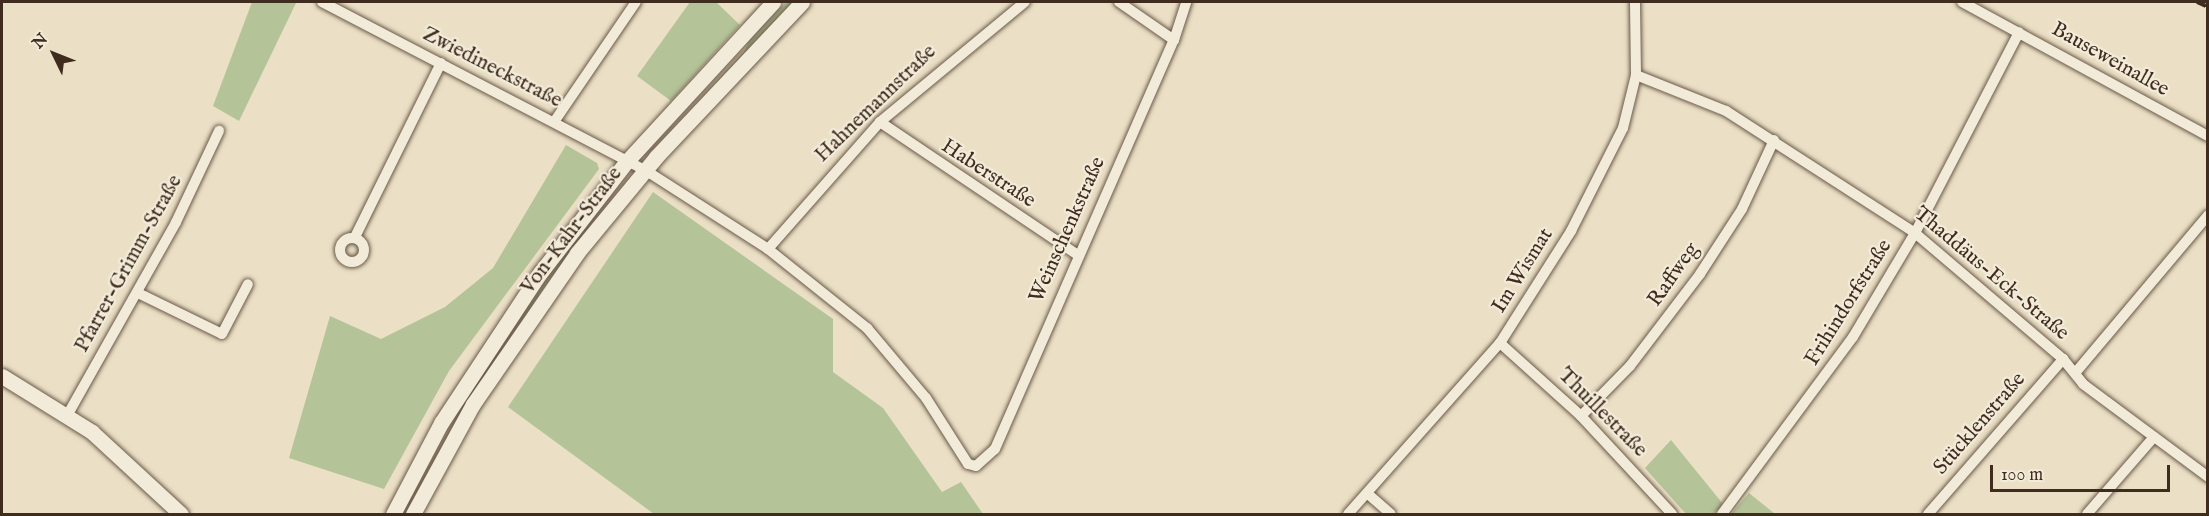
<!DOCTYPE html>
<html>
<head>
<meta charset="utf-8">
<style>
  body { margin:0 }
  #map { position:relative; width:2209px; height:516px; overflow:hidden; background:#ebe0c6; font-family:"IM FELL English",serif }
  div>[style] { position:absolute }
  .green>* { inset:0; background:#b4c398 }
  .roads { filter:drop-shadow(0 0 2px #6a5948) drop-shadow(0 0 2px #6a5948) }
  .minor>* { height:10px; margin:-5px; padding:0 5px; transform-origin:5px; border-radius:5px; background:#f2ebda }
  .minor>.ring { margin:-5px; padding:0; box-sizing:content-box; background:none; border:10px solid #f2ebda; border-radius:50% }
  .secondary>* { height:15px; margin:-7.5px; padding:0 7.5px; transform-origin:7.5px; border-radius:7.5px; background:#f2ebda }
  .rail>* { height:4px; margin-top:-2px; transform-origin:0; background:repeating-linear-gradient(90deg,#3f2c1e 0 10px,transparent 0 20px) }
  span { translate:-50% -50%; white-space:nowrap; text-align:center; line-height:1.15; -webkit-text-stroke:4.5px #f2ebda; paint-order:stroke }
  .street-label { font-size:21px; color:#3f2c1e }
  .frame { position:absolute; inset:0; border:3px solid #3f2c1e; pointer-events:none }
  .north { position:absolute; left:24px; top:24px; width:60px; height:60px; -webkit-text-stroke:4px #f2ebda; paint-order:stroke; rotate:313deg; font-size:16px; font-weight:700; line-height:24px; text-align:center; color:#3f2c1e }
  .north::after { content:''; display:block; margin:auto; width:21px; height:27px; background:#3f2c1e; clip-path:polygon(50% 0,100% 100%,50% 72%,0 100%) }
  .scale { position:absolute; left:1990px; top:465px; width:180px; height:27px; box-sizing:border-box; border:3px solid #3f2c1e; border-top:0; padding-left:8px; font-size:18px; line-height:21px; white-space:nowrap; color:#3f2c1e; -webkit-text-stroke:4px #f2ebda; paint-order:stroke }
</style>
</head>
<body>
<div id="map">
  <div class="green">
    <div style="clip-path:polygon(252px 2px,296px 3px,239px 121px,213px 106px)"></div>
    <div style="clip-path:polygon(690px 2px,716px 2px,740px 25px,671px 101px,637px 76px)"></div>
    <div style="clip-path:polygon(786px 2px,798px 2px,659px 144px,744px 52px,751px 37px)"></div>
    <div style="clip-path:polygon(566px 145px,597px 163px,599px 169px,449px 371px,384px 489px,289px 458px,330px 316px,381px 339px,445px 307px,493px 268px)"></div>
    <div style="clip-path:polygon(653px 192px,833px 319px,833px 372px,883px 408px,942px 492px,961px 482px,983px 514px,654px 514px,508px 407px)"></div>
    <div style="clip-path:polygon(613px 193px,540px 293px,410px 514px,403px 514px,474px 385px,538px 290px)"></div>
    <div style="clip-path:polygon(1671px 440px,1723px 504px,1714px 514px,1686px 514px,1645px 468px)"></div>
    <div style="clip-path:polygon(1749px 493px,1775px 514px,1731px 514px)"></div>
  </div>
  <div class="roads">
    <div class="minor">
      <div style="left:322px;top:2px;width:364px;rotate:27.5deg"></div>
      <div style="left:645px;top:170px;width:146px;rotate:32.7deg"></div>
      <div style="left:768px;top:249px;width:127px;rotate:38.6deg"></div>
      <div style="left:867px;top:328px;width:92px;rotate:49.9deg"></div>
      <div style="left:926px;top:398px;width:78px;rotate:57.5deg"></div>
      <div style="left:968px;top:464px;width:8px;rotate:14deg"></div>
      <div style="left:976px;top:466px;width:25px;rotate:-42deg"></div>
      <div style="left:995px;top:449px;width:446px;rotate:-66.4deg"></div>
      <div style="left:1174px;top:40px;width:40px;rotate:-72deg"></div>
      <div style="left:1119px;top:2px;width:67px;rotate:34.6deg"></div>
      <div style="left:1962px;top:2px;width:280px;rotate:28.6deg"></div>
      <div style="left:1636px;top:75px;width:97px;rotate:21.8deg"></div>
      <div style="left:1726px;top:111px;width:225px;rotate:32.8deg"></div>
      <div style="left:1915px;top:233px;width:194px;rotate:40.4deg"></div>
      <div style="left:2063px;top:359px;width:32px;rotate:51deg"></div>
      <div style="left:2083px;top:384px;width:156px;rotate:36.6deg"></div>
      <div style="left:554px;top:122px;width:145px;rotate:-55.7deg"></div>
      <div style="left:880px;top:122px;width:239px;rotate:33.9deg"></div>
      <div style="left:355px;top:237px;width:194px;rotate:-63.7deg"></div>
      <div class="ring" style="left:340px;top:238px;width:14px;height:14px"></div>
      <div style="left:768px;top:249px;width:169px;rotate:-48.6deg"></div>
      <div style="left:880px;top:122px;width:188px;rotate:-39.6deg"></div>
      <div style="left:138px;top:293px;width:93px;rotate:26deg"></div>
      <div style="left:222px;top:334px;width:56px;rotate:-62.5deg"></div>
      <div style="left:1500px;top:343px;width:109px;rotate:42deg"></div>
      <div style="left:1581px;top:416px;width:134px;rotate:47.1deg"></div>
      <div style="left:2076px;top:372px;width:205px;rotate:-49.9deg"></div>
      <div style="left:68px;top:414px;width:220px;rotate:-60.6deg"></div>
      <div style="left:176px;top:222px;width:101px;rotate:-64.7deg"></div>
      <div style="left:1581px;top:416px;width:70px;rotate:-45.6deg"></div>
      <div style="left:1630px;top:366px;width:116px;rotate:-52.7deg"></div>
      <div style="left:1700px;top:274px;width:77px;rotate:-57.1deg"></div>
      <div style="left:1742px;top:209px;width:76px;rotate:-65.1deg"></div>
      <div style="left:1368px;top:494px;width:30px;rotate:41deg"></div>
      <div style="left:1348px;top:514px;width:229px;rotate:-48.4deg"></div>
      <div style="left:1500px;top:343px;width:133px;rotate:-57.6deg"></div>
      <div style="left:1571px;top:231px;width:115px;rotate:-63.2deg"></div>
      <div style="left:1623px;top:128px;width:55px;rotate:-76.2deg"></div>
      <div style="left:1636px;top:75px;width:73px;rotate:-90.8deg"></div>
      <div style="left:1722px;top:514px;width:220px;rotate:-53.5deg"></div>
      <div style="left:1853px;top:337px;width:121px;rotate:-59.2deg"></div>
      <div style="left:1915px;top:233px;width:226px;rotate:-62.6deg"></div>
      <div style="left:1928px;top:514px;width:206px;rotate:-48.9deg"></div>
      <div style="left:2087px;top:514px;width:102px;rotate:-49deg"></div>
    </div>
    <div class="secondary">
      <div style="left:2px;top:376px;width:106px;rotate:31.9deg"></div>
      <div style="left:92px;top:432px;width:121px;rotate:42.7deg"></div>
      <div style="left:393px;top:514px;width:103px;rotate:-62.2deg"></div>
      <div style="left:441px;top:423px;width:180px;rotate:-56.6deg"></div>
      <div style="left:540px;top:273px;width:142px;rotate:-52.2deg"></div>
      <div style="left:627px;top:161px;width:216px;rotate:-47.4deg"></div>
      <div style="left:413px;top:514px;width:125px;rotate:-61.4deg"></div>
      <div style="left:473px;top:404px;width:183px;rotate:-55.4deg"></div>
      <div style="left:577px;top:253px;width:124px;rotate:-50.5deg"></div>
      <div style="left:656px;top:157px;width:213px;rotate:-46.7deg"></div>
    </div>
  </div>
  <div class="rail">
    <div style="left:2197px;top:2px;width:12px;rotate:24deg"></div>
  </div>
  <div class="street-label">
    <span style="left:2110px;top:60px;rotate:29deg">Bauseweinallee</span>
    <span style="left:492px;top:68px;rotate:27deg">Zwiedineckstraße</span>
    <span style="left:876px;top:104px;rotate:-44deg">Hahnemannstraße</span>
    <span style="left:988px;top:174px;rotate:33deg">Haberstraße</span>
    <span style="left:1068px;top:230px;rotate:-66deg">Weinschenkstraße</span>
    <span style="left:572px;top:231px;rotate:-53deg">Von-Kahr-Straße</span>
    <span style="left:129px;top:264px;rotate:-61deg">Pfarrer-Grimm-Straße</span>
    <span style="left:1523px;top:271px;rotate:-58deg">Im Wismat</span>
    <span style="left:1991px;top:274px;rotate:40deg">Thaddäus-Eck-Straße</span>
    <span style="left:1674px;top:275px;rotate:-55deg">Raffweg</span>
    <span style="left:1849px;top:303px;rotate:-58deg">Frihindorfstraße</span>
    <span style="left:1602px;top:413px;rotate:45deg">Thuillestraße</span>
    <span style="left:1980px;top:424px;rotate:-49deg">Stücklenstraße</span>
  </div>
  <div class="frame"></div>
  <div class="north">N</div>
  <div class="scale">100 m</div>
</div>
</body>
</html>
